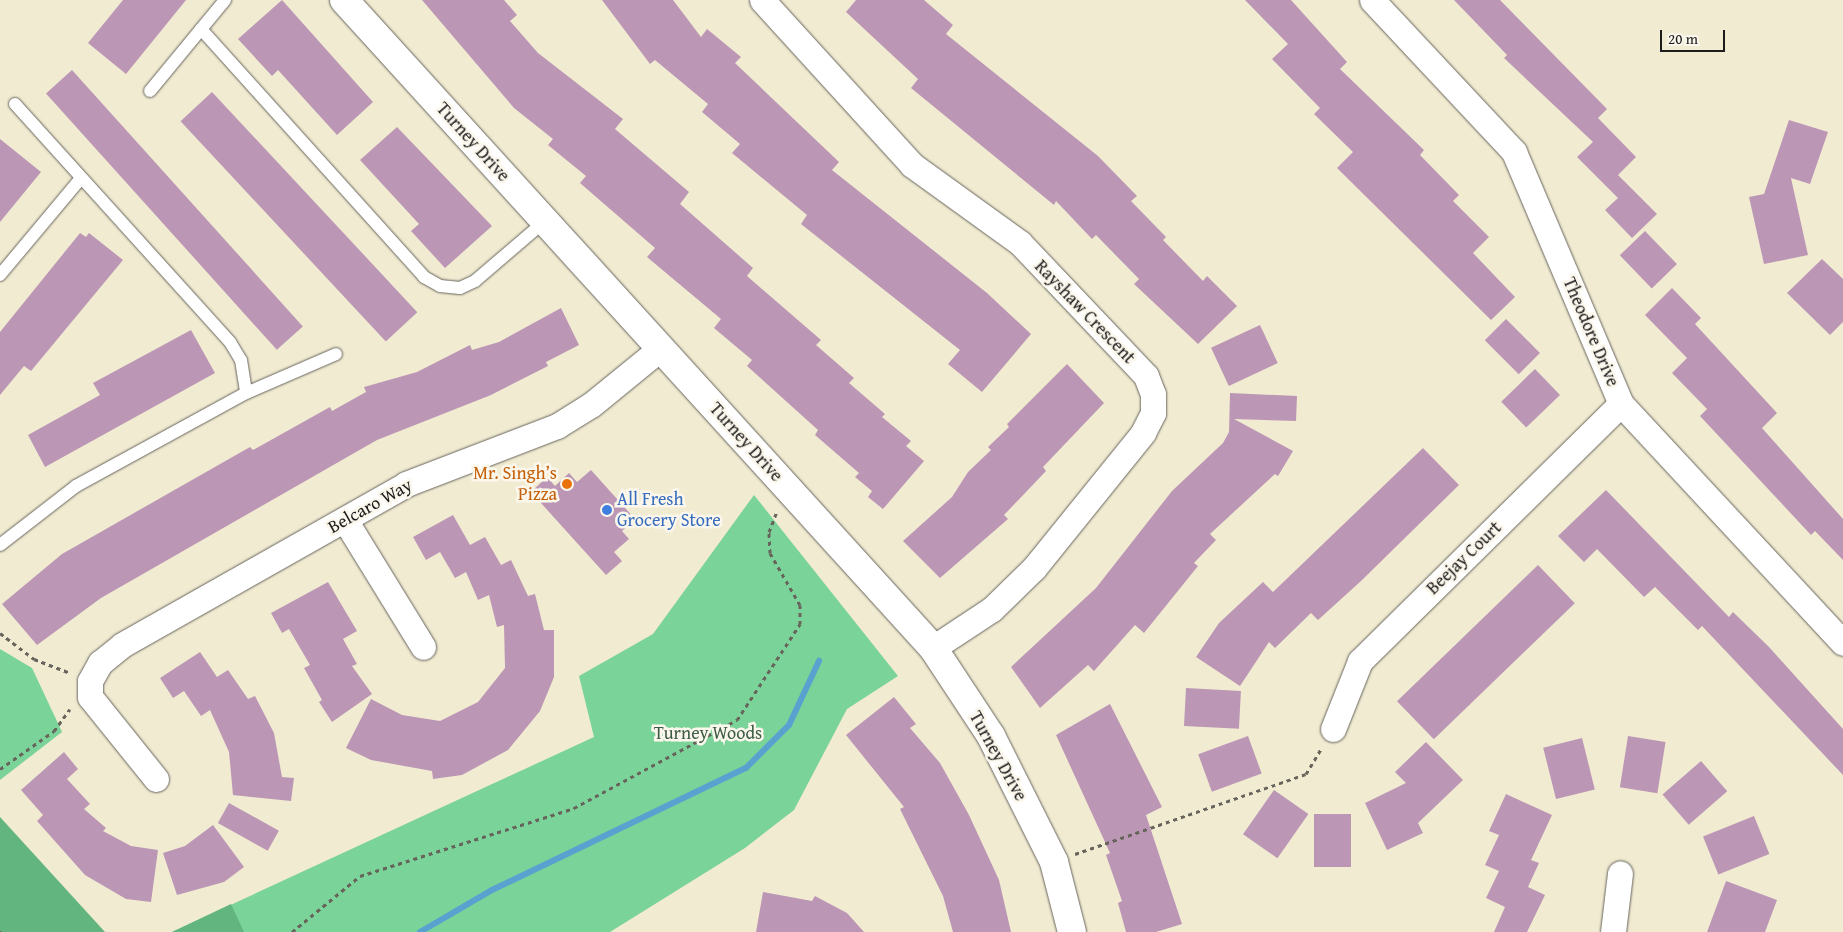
<!DOCTYPE html>
<html>
<head>
<meta charset="utf-8">
<style>
  body { margin:0 }
  #map { position:relative; width:1843px; height:932px; overflow:hidden; background:#f1ebd2; font-family:"Gentium Book Plus",serif }
  div>[style] { position:absolute }
  .green>* { inset:0; background:#7ad398 }
  .forest>* { inset:0; background:#63b580 }
  .stream>* { height:6px; margin:-3px; padding:0 3px; transform-origin:3px; border-radius:3px; background:#59a2d0 }
  .building>* { inset:0; background:#bc97b5; transform-origin:0 0 }
  .path>* { height:3px; margin-top:-1.5px; transform-origin:0; background:repeating-linear-gradient(90deg,#67645c 0 4px,transparent 0 8px) }
  .roads { filter:drop-shadow(0 0 1px #67645c) drop-shadow(0 0 1px #67645c) }
  .service>* { height:12px; margin:-6px; padding:0 6px; transform-origin:6px; border-radius:6px; background:#fff }
  .minor>* { height:25px; margin:-12.5px; padding:0 12.5px; transform-origin:12.5px; border-radius:12.5px; background:#fff }
  .tertiary>* { height:28px; margin:-14px; padding:0 14px; transform-origin:14px; border-radius:14px; background:#fff }
  .dots>* { width:14px; height:14px; translate:-50% -50%; box-sizing:border-box; border:2px solid #fbf7ec; border-radius:50% }
  span { translate:-50% -50%; white-space:nowrap; text-align:center; line-height:1.15; -webkit-text-stroke:5px #fbf7ec; paint-order:stroke }
  .street-label { font-size:18px; color:#1c1c1c }
  .food-label { font-size:18px; color:#c56008 }
  .right { translate:-100% -50%; text-align:right }
  .shop-label { font-size:18px; color:#366cbe }
  .left { translate:0 -50%; text-align:left }
  .park-label { font-size:18px; color:#3d5c47 }
  .scale { position:absolute; left:1660px; top:30px; width:65px; height:22px; box-sizing:border-box; border:2px solid #1c1c1c; border-top:0; padding-left:6px; font-size:15px; line-height:18px; white-space:nowrap; color:#1c1c1c; -webkit-text-stroke:4px #fbf7ec; paint-order:stroke }
</style>
</head>
<body>
<div id="map">
  <div class="green">
    <div style="clip-path:polygon(754px 495px,898px 676px,847px 709px,794px 810px,745px 848px,610px 932px,172px 932px,594px 737px,579px 676px,653px 634px)"></div>
    <div style="clip-path:polygon(0 649px,32px 668px,62px 732px,0 780px)"></div>
  </div>
  <div class="forest">
    <div style="clip-path:polygon(0 817px,105px 932px,0 932px)"></div>
    <div style="clip-path:polygon(231px 904px,244px 932px,172px 932px)"></div>
  </div>
  <div class="stream">
    <div style="left:420px;top:932px;width:83px;rotate:-30.3deg"></div>
    <div style="left:492px;top:890px;width:282px;rotate:-25.7deg"></div>
    <div style="left:746px;top:768px;width:61px;rotate:-45deg"></div>
    <div style="left:789px;top:725px;width:71px;rotate:-64.9deg"></div>
  </div>
  <div class="building">
    <div style="clip-path:polygon(123px 0,186px 0,126px 74px,88px 43px)"></div>
    <div style="clip-path:polygon(282px 0,373px 102px,337px 135px,278px 70px,272px 76px,238px 39px)"></div>
    <div style="clip-path:polygon(422px 0,504px 0,517px 15px,510px 21px,538px 53px,623px 119px,615px 129px,689px 192px,680px 204px,753px 268px,747px 276px,821px 340px,816px 345px,854px 378px,849px 383px,885px 414px,882px 417px,911px 441px,906px 446px,924px 461px,883px 509px,868px 497px,872px 491px,855px 477px,859px 473px,815px 435px,818px 430px,747px 366px,752px 360px,714px 328px,721px 319px,647px 257px,655px 248px,580px 183px,586px 176px,548px 145px,553px 139px,514px 108px)"></div>
    <div style="clip-path:polygon(602px 0,673px 0,701px 37px,707px 29px,741px 57px,735px 63px,839px 162px,832px 170px,987px 293px,1031px 334px,982px 392px,948px 364px,960px 350px,801px 224px,807px 215px,732px 153px,740px 144px,702px 112px,708px 104px,655px 60px,650px 64px)"></div>
    <div style="clip-path:polygon(856px 0,924px 0,953px 25px,946px 34px,1098px 156px,1137px 196px,1131px 201px,1166px 237px,1163px 240px,1203px 281px,1207px 276px,1237px 306px,1198px 344px,1134px 284px,1139px 279px,1096px 235px,1092px 239px,1056px 201px,1054px 205px,911px 88px,918px 79px,846px 12px)"></div>
    <div style="clip-path:polygon(1245px 0,1291px 0,1347px 62px,1340px 69px,1424px 150px,1420px 155px,1459px 195px,1453px 201px,1489px 237px,1473px 253px,1515px 297px,1491px 320px,1337px 168px,1353px 152px,1314px 114px,1320px 108px,1272px 59px,1288px 44px)"></div>
    <div style="clip-path:polygon(1454px 0,1500px 0,1607px 109px,1598px 118px,1636px 157px,1618px 175px,1657px 214px,1632px 238px,1605px 210px,1618px 198px,1577px 157px,1593px 142px,1504px 58px,1507px 55px)"></div>
    <div style="left:72px;top:70px;width:345px;height:35px;rotate:48deg"></div>
    <div style="left:212px;top:92px;width:301px;height:43px;rotate:47deg"></div>
    <div style="clip-path:polygon(1789px 120px,1828px 132px,1810px 184px,1791px 178px,1808px 255px,1764px 264px,1749px 197px,1764px 194px)"></div>
    <div style="clip-path:polygon(397px 127px,492px 226px,445px 268px,411px 231px,419px 224px,360px 160px)"></div>
    <div style="clip-path:polygon(0 139px,41px 172px,0 222px)"></div>
    <div style="left:1645px;top:231px;width:46px;height:35px;rotate:46deg"></div>
    <div style="clip-path:polygon(80px 233px,86px 237px,89px 233px,123px 260px,31px 371px,24px 366px,0 395px,0 332px)"></div>
    <div style="clip-path:polygon(1822px 259px,1843px 279px,1843px 322px,1830px 335px,1787px 293px)"></div>
    <div style="clip-path:polygon(1672px 288px,1701px 318px,1695px 324px,1777px 413px,1762px 428px,1843px 519px,1843px 560px,1815px 531px,1811px 535px,1700px 416px,1707px 409px,1672px 373px,1687px 358px,1645px 315px)"></div>
    <div style="clip-path:polygon(561px 308px,579px 345px,546px 362px,548px 366px,491px 395px,377px 440px,101px 598px,37px 645px,2px 604px,62px 554px,250px 447px,253px 450px,330px 407px,332px 411px,366px 392px,364px 387px,417px 372px,470px 345px,472px 350px,499px 342px)"></div>
    <div style="left:1506px;top:319px;width:48px;height:30px;rotate:45deg"></div>
    <div style="left:1260px;top:325px;width:42px;height:54px;rotate:65deg"></div>
    <div style="clip-path:polygon(191px 330px,215px 373px,45px 467px,28px 435px,100px 395px,93px 383px)"></div>
    <div style="clip-path:polygon(1067px 364px,1104px 403px,1043px 467px,1046px 471px,1004px 515px,1008px 519px,940px 578px,903px 541px,952px 497px,968px 472px,991px 450px,988px 447px,1009px 427px,1007px 424px)"></div>
    <div style="left:1535px;top:369px;width:36px;height:47px;rotate:46deg"></div>
    <div style="clip-path:polygon(1230px 393px,1297px 396px,1296px 421px,1234px 419px,1293px 451px,1278px 476px,1275px 474px,1210px 534px,1216px 540px,1194px 563px,1198px 566px,1144px 633px,1135px 625px,1094px 671px,1088px 665px,1040px 708px,1011px 667px,1096px 588px,1172px 491px,1223px 443px,1229px 432px)"></div>
    <div style="clip-path:polygon(1423px 448px,1459px 485px,1361px 581px,1318px 620px,1311px 613px,1275px 648px,1269px 642px,1240px 686px,1196px 657px,1219px 623px,1263px 582px,1273px 592px)"></div>
    <div style="clip-path:polygon(591px 470px,635px 519px,622px 531px,629px 539px,614px 552px,622px 561px,606px 575px,531px 492px,547px 477px,555px 486px,569px 473px,577px 482px)"></div>
    <div style="clip-path:polygon(1606px 490px,1729px 617px,1733px 612px,1769px 647px,1843px 729px,1843px 775px,1702px 626px,1698px 630px,1655px 587px,1644px 597px,1597px 549px,1584px 562px,1558px 536px)"></div>
    <div style="clip-path:polygon(453px 515px,470px 545px,485px 537px,501px 565px,511px 560px,528px 596px,535px 594px,544px 630px,554px 630px,554px 677px,540px 711px,508px 750px,462px 775px,433px 779px,432px 771px,371px 760px,346px 748px,371px 699px,402px 715px,440px 721px,478px 702px,505px 668px,504px 625px,497px 627px,489px 595px,478px 600px,466px 572px,455px 578px,440px 552px,426px 560px,413px 537px)"></div>
    <div style="left:1538px;top:565px;width:53px;height:196px;rotate:46deg"></div>
    <div style="clip-path:polygon(328px 582px,357px 631px,343px 639px,357px 664px,352px 666px,372px 694px,332px 722px,319px 702px,322px 700px,304px 668px,310px 665px,289px 629px,282px 633px,271px 613px)"></div>
    <div style="clip-path:polygon(200px 652px,217px 677px,228px 670px,248px 699px,255px 696px,274px 733px,282px 777px,294px 778px,291px 801px,233px 795px,229px 752px,210px 710px,201px 716px,184px 691px,173px 698px,160px 678px)"></div>
    <div style="left:1186px;top:688px;width:55px;height:38px;rotate:3deg"></div>
    <div style="clip-path:polygon(894px 697px,916px 724px,910px 728px,940px 763px,969px 815px,999px 880px,1011px 932px,953px 932px,943px 896px,900px 809px,904px 807px,846px 735px)"></div>
    <div style="clip-path:polygon(1110px 704px,1162px 807px,1146px 815px,1182px 924px,1156px 932px,1126px 932px,1118px 903px,1122px 901px,1106px 855px,1110px 853px,1056px 735px)"></div>
    <div style="left:1248px;top:736px;width:40px;height:53px;rotate:70deg"></div>
    <div style="left:1628px;top:736px;width:38px;height:52px;rotate:9deg"></div>
    <div style="left:1582px;top:738px;width:53px;height:40px;rotate:76deg"></div>
    <div style="clip-path:polygon(1426px 742px,1463px 780px,1418px 823px,1423px 833px,1387px 850px,1365px 803px,1406px 783px,1395px 772px)"></div>
    <div style="clip-path:polygon(64px 752px,78px 769px,67px 779px,90px 804px,84px 809px,106px 828px,103px 831px,131px 846px,158px 850px,151px 902px,126px 899px,85px 875px,37px 821px,43px 815px,21px 790px)"></div>
    <div style="left:1701px;top:761px;width:40px;height:51px;rotate:49deg"></div>
    <div style="left:1274px;top:790px;width:42px;height:54px;rotate:35deg"></div>
    <div style="clip-path:polygon(1506px 794px,1552px 815px,1531px 860px,1539px 863px,1528px 887px,1545px 895px,1527px 932px,1494px 932px,1505px 907px,1486px 898px,1499px 871px,1485px 865px,1499px 835px,1489px 831px)"></div>
    <div style="left:229px;top:803px;width:57px;height:23px;rotate:29deg"></div>
    <div style="left:1314px;top:814px;width:37px;height:53px"></div>
    <div style="left:1754px;top:816px;width:41px;height:55px;rotate:68deg"></div>
    <div style="clip-path:polygon(213px 825px,244px 867px,224px 882px,177px 895px,163px 853px,185px 846px)"></div>
    <div style="clip-path:polygon(1726px 881px,1777px 900px,1765px 932px,1707px 932px)"></div>
    <div style="clip-path:polygon(763px 892px,812px 901px,815px 896px,847px 913px,864px 932px,756px 932px)"></div>
  </div>
  <div class="path">
    <div style="left:0;top:633px;width:43px;rotate:37.4deg"></div>
    <div style="left:34px;top:659px;width:39px;rotate:21deg"></div>
    <div style="left:0;top:769px;width:66px;rotate:-35.1deg"></div>
    <div style="left:54px;top:731px;width:27px;rotate:-54deg"></div>
    <div style="left:1075px;top:854px;width:244px;rotate:-19.1deg"></div>
    <div style="left:1306px;top:774px;width:29px;rotate:-59deg"></div>
    <div style="left:0;top:931px;width:1px;rotate:45deg"></div>
    <div style="left:292px;top:932px;width:88px;rotate:-39.5deg"></div>
    <div style="left:360px;top:876px;width:225px;rotate:-17.6deg"></div>
    <div style="left:574px;top:808px;width:185px;rotate:-28.4deg"></div>
    <div style="left:737px;top:720px;width:115px;rotate:-56.7deg"></div>
    <div style="left:800px;top:624px;width:19px;rotate:-90deg"></div>
    <div style="left:800px;top:605px;width:60px;rotate:-120deg"></div>
    <div style="left:770px;top:553px;width:21px;rotate:-93deg"></div>
    <div style="left:769px;top:532px;width:22px;rotate:-69deg"></div>
  </div>
  <div class="roads">
    <div class="service">
      <div style="left:201px;top:29px;width:334px;rotate:48deg"></div>
      <div style="left:424px;top:277px;width:18px;rotate:29deg"></div>
      <div style="left:440px;top:286px;width:20px;rotate:6deg"></div>
      <div style="left:460px;top:288px;width:17px;rotate:-25deg"></div>
      <div style="left:475px;top:281px;width:92px;rotate:-40.6deg"></div>
      <div style="left:150px;top:91px;width:118px;rotate:-50.5deg"></div>
      <div style="left:15px;top:104px;width:321px;rotate:47.9deg"></div>
      <div style="left:230px;top:342px;width:21px;rotate:59deg"></div>
      <div style="left:241px;top:360px;width:33px;rotate:81deg"></div>
      <div style="left:0;top:275px;width:126px;rotate:-50.1deg"></div>
      <div style="left:0;top:545px;width:96px;rotate:-37.8deg"></div>
      <div style="left:76px;top:486px;width:194px;rotate:-28.7deg"></div>
      <div style="left:246px;top:393px;width:98px;rotate:-23.4deg"></div>
    </div>
    <div class="minor">
      <div style="left:762px;top:0;width:223px;rotate:47.7deg"></div>
      <div style="left:912px;top:165px;width:133px;rotate:35.8deg"></div>
      <div style="left:1020px;top:243px;width:183px;rotate:46.5deg"></div>
      <div style="left:1146px;top:376px;width:19px;rotate:69deg"></div>
      <div style="left:1153px;top:394px;width:19px;rotate:90deg"></div>
      <div style="left:1153px;top:413px;width:22px;rotate:117deg"></div>
      <div style="left:1143px;top:433px;width:174px;rotate:128.9deg"></div>
      <div style="left:1034px;top:568px;width:59px;rotate:135.7deg"></div>
      <div style="left:992px;top:609px;width:71px;rotate:146.5deg"></div>
      <div style="left:1372px;top:0;width:208px;rotate:46.9deg"></div>
      <div style="left:1514px;top:152px;width:274px;rotate:67deg"></div>
      <div style="left:1621px;top:404px;width:326px;rotate:47.1deg"></div>
      <div style="left:345px;top:520px;width:149px;rotate:58.4deg"></div>
      <div style="left:1333px;top:729px;width:73px;rotate:-68.3deg"></div>
      <div style="left:1360px;top:661px;width:366px;rotate:-44.6deg"></div>
      <div style="left:156px;top:779px;width:105px;rotate:-128.8deg"></div>
      <div style="left:90px;top:697px;width:16px;rotate:-90deg"></div>
      <div style="left:90px;top:681px;width:21px;rotate:-61deg"></div>
      <div style="left:100px;top:663px;width:28px;rotate:-39deg"></div>
      <div style="left:122px;top:645px;width:326px;rotate:-29.5deg"></div>
      <div style="left:406px;top:484px;width:162px;rotate:-21deg"></div>
      <div style="left:557px;top:426px;width:40px;rotate:-32deg"></div>
      <div style="left:591px;top:405px;width:90px;rotate:-39.2deg"></div>
      <div style="left:1613px;top:932px;width:59px;rotate:-83.2deg"></div>
    </div>
    <div class="tertiary">
      <div style="left:344px;top:0;width:876px;rotate:47.73deg"></div>
      <div style="left:933px;top:648px;width:105px;rotate:56.6deg"></div>
      <div style="left:991px;top:736px;width:141px;rotate:63.4deg"></div>
      <div style="left:1054px;top:862px;width:72px;rotate:75.6deg"></div>
    </div>
  </div>
  <div class="dots">
    <div style="left:567px;top:484px;background:#e8710a"></div>
    <div style="left:607px;top:510px;background:#3f7fe0"></div>
  </div>
  <div class="street-label">
    <span style="left:473px;top:142px;rotate:48deg">Turney Drive</span>
    <span style="left:1085px;top:312px;rotate:46deg">Rayshaw Crescent</span>
    <span style="left:1591px;top:332px;rotate:67deg">Theodore Drive</span>
    <span style="left:746px;top:442px;rotate:48deg">Turney Drive</span>
    <span style="left:370px;top:506px;rotate:-29deg">Belcaro Way</span>
    <span style="left:1464px;top:558px;rotate:-44deg">Beejay Court</span>
    <span style="left:998px;top:756px;rotate:61deg">Turney Drive</span>
  </div>
  <div class="food-label">
    <span class="right" style="left:557px;top:484px">Mr. Singh’s<br>Pizza</span>
  </div>
  <div class="shop-label">
    <span class="left" style="left:617px;top:510px">All Fresh<br>Grocery Store</span>
  </div>
  <div class="park-label">
    <span style="left:708px;top:733px">Turney Woods</span>
  </div>
  <div class="scale">20 m</div>
</div>
</body>
</html>
